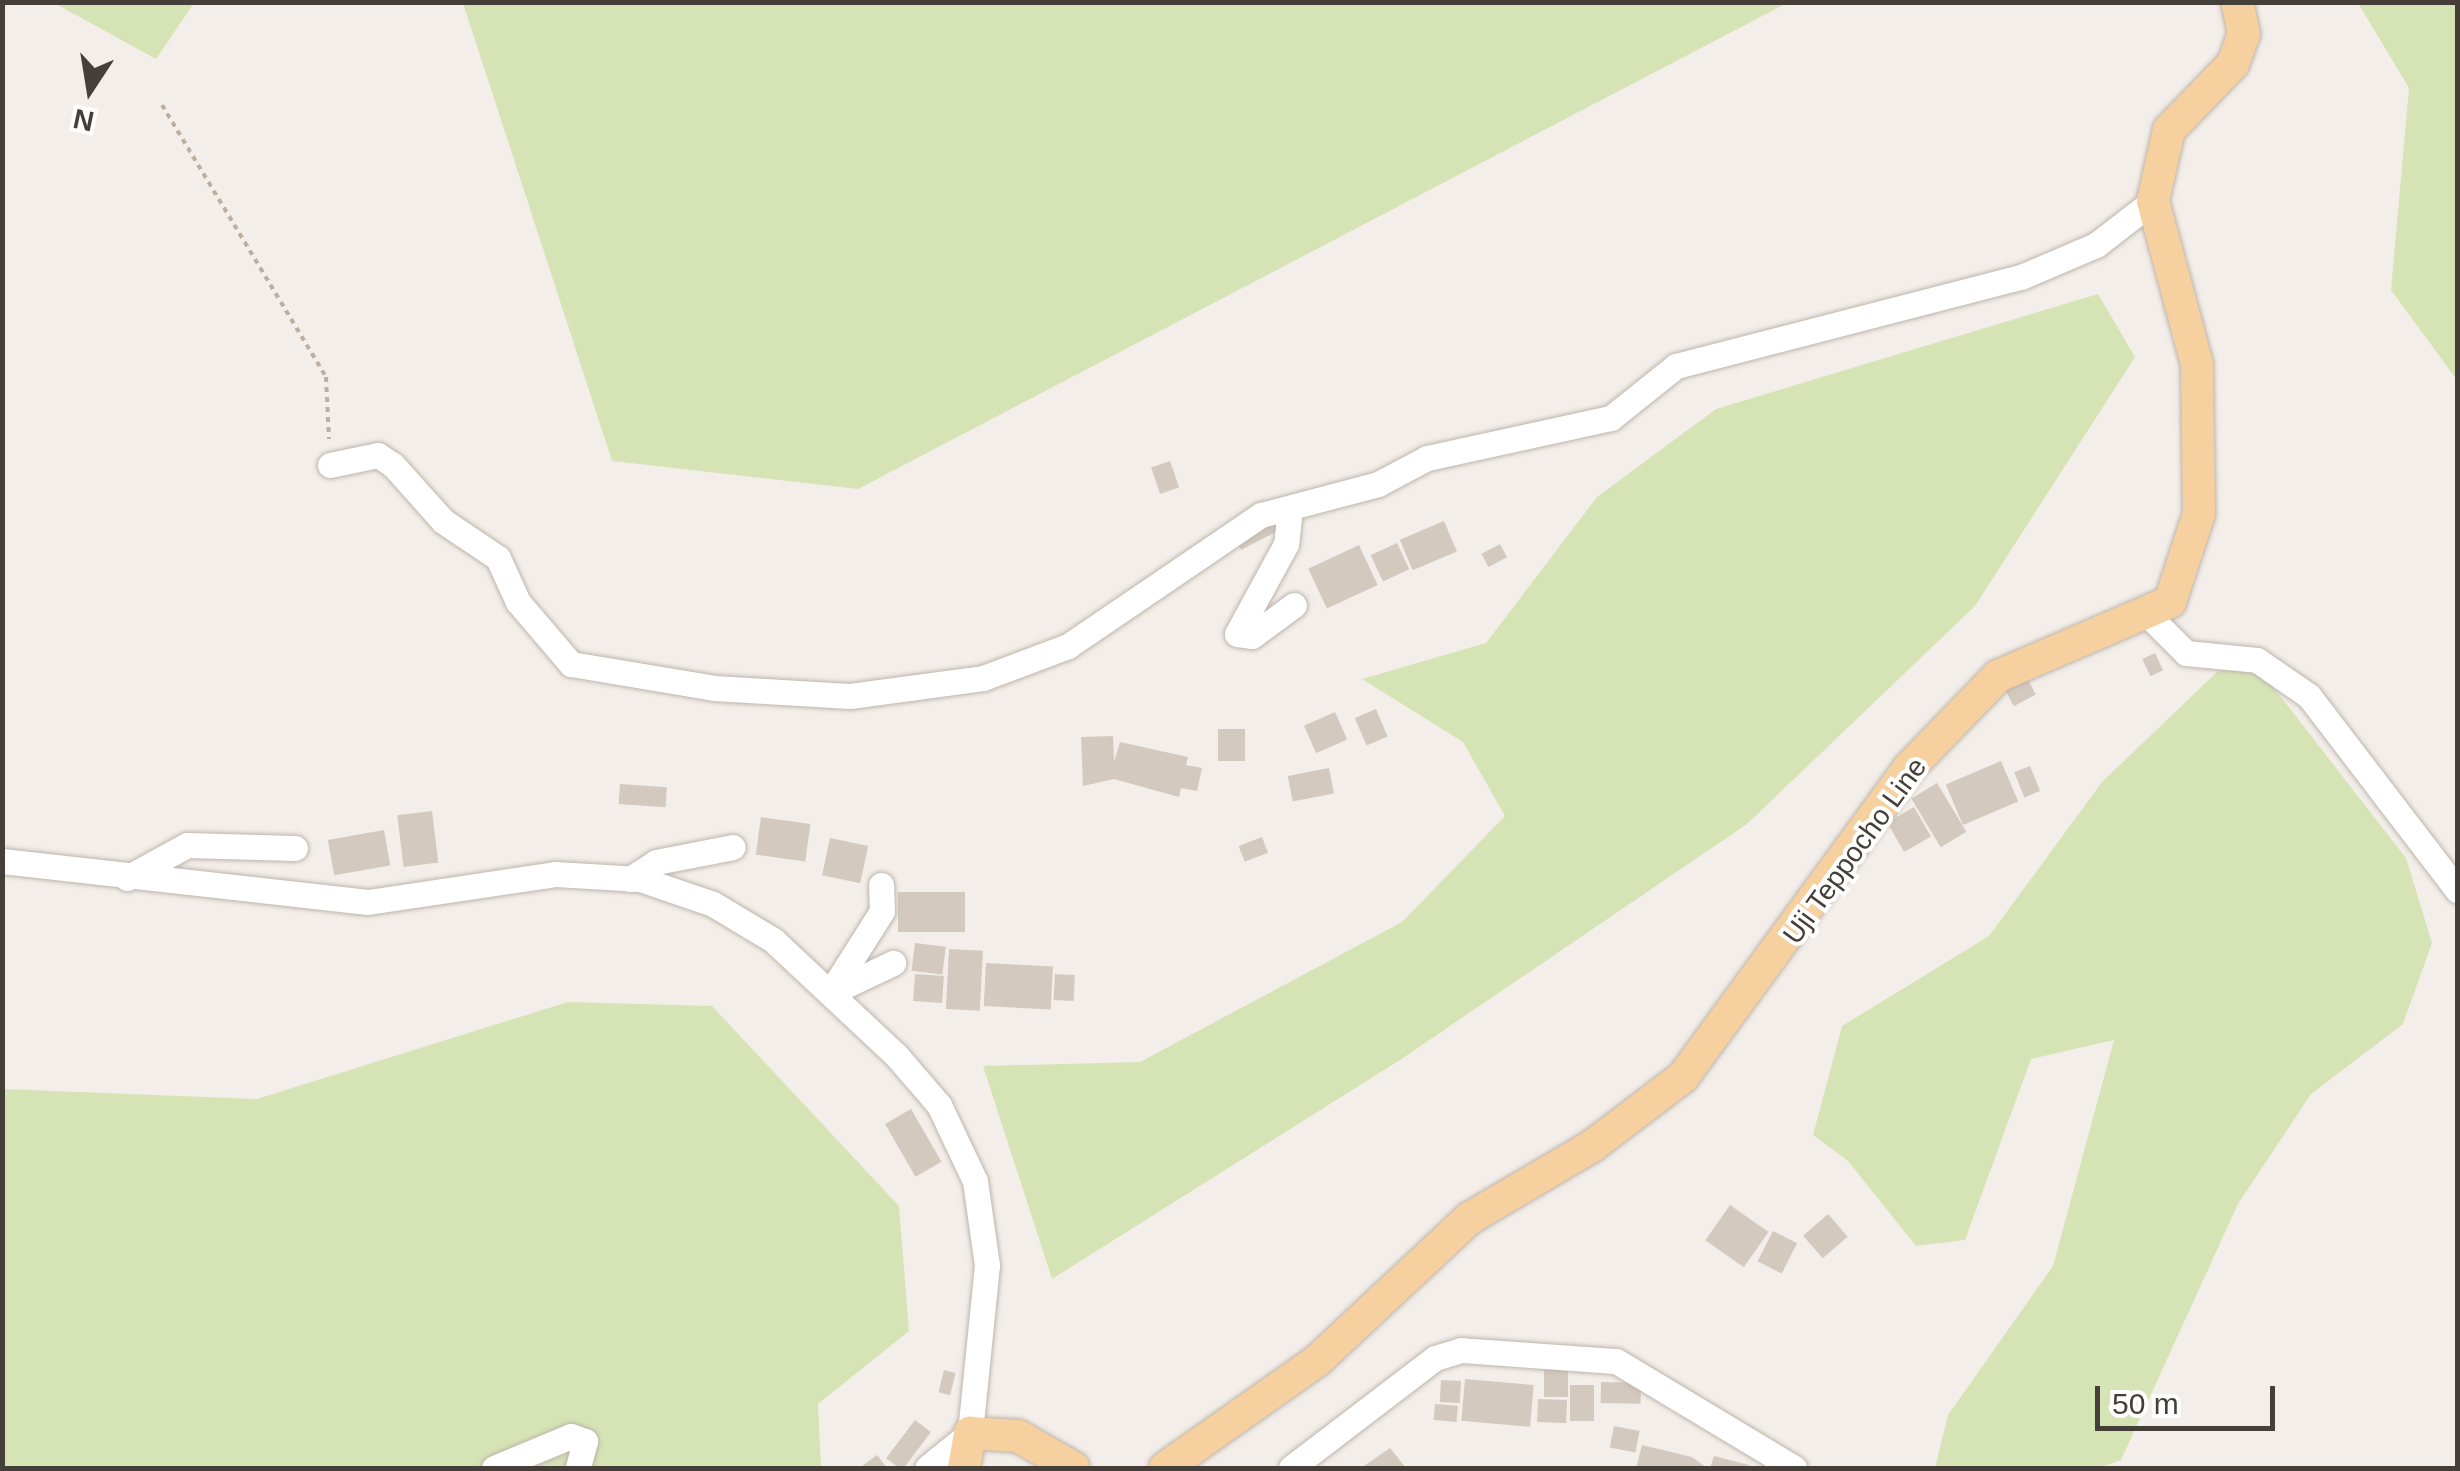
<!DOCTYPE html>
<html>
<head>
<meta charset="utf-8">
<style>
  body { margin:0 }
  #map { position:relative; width:2460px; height:1471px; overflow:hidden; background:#f3eee9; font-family:Helvetica,sans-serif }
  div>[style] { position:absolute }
  .green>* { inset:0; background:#d6e4b5 }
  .building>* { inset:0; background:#d4c9bf; transform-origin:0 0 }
  .path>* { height:4px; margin-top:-2px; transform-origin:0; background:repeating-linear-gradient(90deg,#beae9f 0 5px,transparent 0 10px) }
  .roads { filter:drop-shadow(0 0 2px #beb5ac) drop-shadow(0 0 2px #beb5ac) }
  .minor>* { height:25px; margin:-12.5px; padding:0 12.5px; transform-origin:12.5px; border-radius:12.5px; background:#fff }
  .major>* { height:32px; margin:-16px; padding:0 16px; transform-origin:16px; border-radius:16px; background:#f6d09f }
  span { translate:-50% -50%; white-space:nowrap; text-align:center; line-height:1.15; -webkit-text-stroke:8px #fff; paint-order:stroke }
  .street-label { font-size:28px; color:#463e38 }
  .frame { position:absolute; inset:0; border:5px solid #463e38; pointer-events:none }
  .north { position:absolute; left:40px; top:40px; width:100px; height:100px; -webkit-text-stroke:8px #fff; paint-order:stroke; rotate:192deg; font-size:28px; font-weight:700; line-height:40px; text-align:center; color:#463e38 }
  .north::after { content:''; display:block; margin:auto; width:35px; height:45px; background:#463e38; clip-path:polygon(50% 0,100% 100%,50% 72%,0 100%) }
  .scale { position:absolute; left:2095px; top:1386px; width:180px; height:45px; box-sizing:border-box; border:5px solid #463e38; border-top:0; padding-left:12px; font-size:30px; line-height:35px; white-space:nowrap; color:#463e38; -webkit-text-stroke:8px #fff; paint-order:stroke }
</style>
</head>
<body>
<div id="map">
  <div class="green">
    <div style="clip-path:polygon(54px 3px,194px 2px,194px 3px,156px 59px)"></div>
    <div style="clip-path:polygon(463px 3px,463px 2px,1787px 3px,858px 489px,612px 461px)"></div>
    <div style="clip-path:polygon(2358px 3px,2457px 3px,2457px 380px,2391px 290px,2409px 88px)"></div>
    <div style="clip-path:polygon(2098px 294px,2135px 357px,1975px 606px,1747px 824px,1400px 1060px,1052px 1279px,983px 1066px,1140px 1062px,1402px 922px,1505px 816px,1463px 742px,1362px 679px,1486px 643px,1597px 497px,1716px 409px)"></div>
    <div style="clip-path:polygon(2256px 665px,2406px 858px,2432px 943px,2403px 1024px,2311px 1094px,2238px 1204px,2121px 1460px,2098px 1468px,1935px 1468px,1948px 1415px,2053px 1266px,2114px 1040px,2031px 1059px,1965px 1240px,1916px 1246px,1848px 1161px,1813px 1135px,1842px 1026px,1989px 936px,2102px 782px,2218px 671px)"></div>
    <div style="clip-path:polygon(568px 1002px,712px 1006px,899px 1206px,909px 1331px,818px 1404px,821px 1468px,3px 1468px,3px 1089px,257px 1099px)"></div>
  </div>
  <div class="building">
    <div style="left:1170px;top:461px;width:28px;height:20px;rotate:71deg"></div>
    <div style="left:1274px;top:515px;width:16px;height:45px;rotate:63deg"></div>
    <div style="left:1444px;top:521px;width:33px;height:48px;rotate:67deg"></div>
    <div style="left:1397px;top:543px;width:29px;height:29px;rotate:65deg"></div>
    <div style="left:1500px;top:544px;width:15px;height:21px;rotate:62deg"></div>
    <div style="left:1359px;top:545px;width:44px;height:56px;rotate:65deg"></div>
    <div style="left:2155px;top:653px;width:19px;height:14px;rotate:65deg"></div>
    <div style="left:2026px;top:676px;width:21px;height:25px;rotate:62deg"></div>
    <div style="left:1376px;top:709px;width:30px;height:23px;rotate:67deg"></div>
    <div style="left:1335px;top:712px;width:30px;height:34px;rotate:66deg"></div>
    <div style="left:1218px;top:729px;width:27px;height:32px"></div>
    <div style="clip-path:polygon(1113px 736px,1114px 762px,1120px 742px,1188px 757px,1186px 765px,1202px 768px,1197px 791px,1181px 788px,1179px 797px,1114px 779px,1083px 786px,1081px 737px)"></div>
    <div style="left:2001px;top:761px;width:44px;height:60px;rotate:67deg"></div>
    <div style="left:2030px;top:766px;width:27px;height:17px;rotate:68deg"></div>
    <div style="left:1329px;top:768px;width:26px;height:42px;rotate:79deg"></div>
    <div style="left:1937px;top:783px;width:57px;height:30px;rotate:59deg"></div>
    <div style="left:620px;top:784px;width:47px;height:20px;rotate:4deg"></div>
    <div style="left:1914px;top:807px;width:34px;height:31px;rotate:60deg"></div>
    <div style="left:432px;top:811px;width:52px;height:35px;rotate:83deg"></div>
    <div style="left:761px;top:817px;width:50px;height:38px;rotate:8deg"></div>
    <div style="left:384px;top:830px;width:36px;height:57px;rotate:80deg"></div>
    <div style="left:1262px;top:837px;width:17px;height:25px;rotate:69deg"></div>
    <div style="left:830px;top:838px;width:39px;height:38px;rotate:12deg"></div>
    <div style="left:898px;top:892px;width:67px;height:40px"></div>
    <div style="left:915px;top:943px;width:31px;height:28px;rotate:7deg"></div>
    <div style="left:949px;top:949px;width:34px;height:60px;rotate:3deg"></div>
    <div style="left:986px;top:963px;width:67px;height:43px;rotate:3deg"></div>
    <div style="left:915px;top:974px;width:29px;height:27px;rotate:4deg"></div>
    <div style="left:1055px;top:974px;width:20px;height:26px;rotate:3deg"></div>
    <div style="left:911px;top:1109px;width:61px;height:30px;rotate:60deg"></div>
    <div style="left:1730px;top:1205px;width:47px;height:43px;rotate:35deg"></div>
    <div style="left:1828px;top:1214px;width:30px;height:33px;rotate:49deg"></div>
    <div style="left:1773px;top:1231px;width:27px;height:34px;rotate:27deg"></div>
    <div style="left:1544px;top:1363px;width:24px;height:34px"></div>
    <div style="left:944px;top:1370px;width:12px;height:23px;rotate:14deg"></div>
    <div style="left:1465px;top:1379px;width:69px;height:42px;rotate:5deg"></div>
    <div style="left:1441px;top:1380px;width:20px;height:22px;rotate:3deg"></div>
    <div style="left:1601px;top:1382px;width:40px;height:21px;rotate:1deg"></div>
    <div style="left:1570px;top:1385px;width:24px;height:36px"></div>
    <div style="left:1538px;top:1399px;width:29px;height:23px;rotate:2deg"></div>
    <div style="left:1435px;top:1404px;width:23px;height:16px;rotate:5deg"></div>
    <div style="left:915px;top:1420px;width:20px;height:48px;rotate:37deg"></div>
    <div style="left:1614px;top:1426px;width:26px;height:22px;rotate:11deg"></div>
    <div style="clip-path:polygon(1642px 1445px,1692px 1457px,1707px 1468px,1636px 1468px)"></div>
    <div style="clip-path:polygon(1390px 1448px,1406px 1468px,1361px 1468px)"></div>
    <div style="clip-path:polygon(877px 1455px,887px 1468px,864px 1468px,862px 1466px)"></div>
    <div style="clip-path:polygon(1714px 1456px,1749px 1465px,1748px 1468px,1710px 1468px)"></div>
  </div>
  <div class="path">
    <div style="left:162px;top:105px;width:318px;rotate:58.9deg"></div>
    <div style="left:326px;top:377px;width:62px;rotate:87.2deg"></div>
  </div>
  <div class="roads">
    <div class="minor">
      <div style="left:330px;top:465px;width:49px;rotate:-11.8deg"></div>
      <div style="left:378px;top:455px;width:18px;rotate:34deg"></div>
      <div style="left:393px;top:465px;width:75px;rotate:48.2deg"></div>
      <div style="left:443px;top:521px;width:66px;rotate:33.9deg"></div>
      <div style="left:498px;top:558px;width:48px;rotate:65.6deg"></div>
      <div style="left:518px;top:602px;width:82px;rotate:49.5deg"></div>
      <div style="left:571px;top:664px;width:145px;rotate:9.5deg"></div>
      <div style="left:714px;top:688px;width:136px;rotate:3.4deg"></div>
      <div style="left:850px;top:696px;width:134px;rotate:-7.7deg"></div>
      <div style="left:983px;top:678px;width:91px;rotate:-20.6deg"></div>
      <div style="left:1068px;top:646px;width:233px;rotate:-34.2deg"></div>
      <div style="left:1261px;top:515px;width:121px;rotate:-14.8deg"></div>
      <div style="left:1378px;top:484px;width:55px;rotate:-28deg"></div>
      <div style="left:1427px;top:458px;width:188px;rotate:-12.3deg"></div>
      <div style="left:1611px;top:418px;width:83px;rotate:-38.7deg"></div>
      <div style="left:1676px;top:366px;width:356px;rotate:-14.5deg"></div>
      <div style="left:2021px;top:277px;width:82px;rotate:-23.1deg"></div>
      <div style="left:2096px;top:245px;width:72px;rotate:-37.7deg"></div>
      <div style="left:1290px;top:508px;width:36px;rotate:96deg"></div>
      <div style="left:1286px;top:544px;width:102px;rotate:118.6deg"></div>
      <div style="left:1237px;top:634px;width:15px;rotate:8deg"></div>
      <div style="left:1252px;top:636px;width:52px;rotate:-36.4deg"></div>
      <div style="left:2147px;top:614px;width:55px;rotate:45deg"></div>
      <div style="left:2186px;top:653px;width:71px;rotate:5.6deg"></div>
      <div style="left:2257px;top:660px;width:63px;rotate:34.7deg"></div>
      <div style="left:2309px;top:696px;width:245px;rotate:52.6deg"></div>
      <div style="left:2px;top:861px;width:368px;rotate:6.4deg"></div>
      <div style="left:368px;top:902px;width:189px;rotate:-8.5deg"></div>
      <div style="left:555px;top:874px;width:85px;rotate:3.4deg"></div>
      <div style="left:640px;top:879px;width:77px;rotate:18.9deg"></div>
      <div style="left:713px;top:904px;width:70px;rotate:31deg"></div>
      <div style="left:773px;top:940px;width:168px;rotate:43.1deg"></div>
      <div style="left:896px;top:1055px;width:66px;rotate:49.3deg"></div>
      <div style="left:939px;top:1105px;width:84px;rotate:64.7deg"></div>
      <div style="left:975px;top:1181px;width:85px;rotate:81.9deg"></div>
      <div style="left:987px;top:1265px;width:169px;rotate:95.8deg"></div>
      <div style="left:970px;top:1433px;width:55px;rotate:140.9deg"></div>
      <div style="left:127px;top:878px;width:68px;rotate:-28.8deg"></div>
      <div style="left:187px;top:845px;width:108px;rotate:1.6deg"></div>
      <div style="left:630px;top:879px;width:31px;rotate:-33deg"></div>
      <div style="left:656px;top:862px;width:78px;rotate:-11deg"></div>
      <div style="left:830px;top:993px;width:97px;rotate:-57.6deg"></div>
      <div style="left:882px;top:911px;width:26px;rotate:-92deg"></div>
      <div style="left:830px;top:993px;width:70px;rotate:-25.5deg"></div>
      <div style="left:494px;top:1468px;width:83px;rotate:-22.6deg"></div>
      <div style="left:571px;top:1436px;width:15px;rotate:20deg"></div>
      <div style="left:585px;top:1441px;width:28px;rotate:105deg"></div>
      <div style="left:1291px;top:1468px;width:181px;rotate:-37.4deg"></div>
      <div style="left:1435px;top:1358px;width:27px;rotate:-17deg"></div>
      <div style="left:1461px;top:1350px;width:155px;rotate:4.1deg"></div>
      <div style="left:1616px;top:1361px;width:208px;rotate:31deg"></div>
    </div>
    <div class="major">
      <div style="left:964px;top:1468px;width:36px;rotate:-80deg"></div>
      <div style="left:970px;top:1433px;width:48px;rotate:3.6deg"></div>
      <div style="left:1018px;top:1436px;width:64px;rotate:29.7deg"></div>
      <div style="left:1165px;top:1468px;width:187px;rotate:-35.2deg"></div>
      <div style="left:1318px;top:1360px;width:208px;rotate:-43.1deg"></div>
      <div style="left:1470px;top:1218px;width:142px;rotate:-30.5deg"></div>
      <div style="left:1592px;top:1146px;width:114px;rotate:-37.2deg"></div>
      <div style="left:1683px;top:1077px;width:383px;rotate:-53.8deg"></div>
      <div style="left:1909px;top:768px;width:128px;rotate:-45.9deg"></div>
      <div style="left:1998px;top:676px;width:187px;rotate:-23.3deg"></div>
      <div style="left:2170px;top:602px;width:93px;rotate:-71.8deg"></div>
      <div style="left:2199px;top:514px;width:150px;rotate:-90.8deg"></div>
      <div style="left:2197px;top:364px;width:169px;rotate:-105.1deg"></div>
      <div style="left:2153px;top:201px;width:73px;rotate:-77.3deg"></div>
      <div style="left:2169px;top:130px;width:92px;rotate:-45.9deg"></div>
      <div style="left:2233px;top:64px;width:32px;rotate:-70deg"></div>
      <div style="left:2244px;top:34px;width:33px;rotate:-102deg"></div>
    </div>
  </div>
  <div class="street-label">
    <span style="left:1855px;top:851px;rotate:-54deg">Uji Teppocho Line</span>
  </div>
  <div class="frame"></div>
  <div class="north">N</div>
  <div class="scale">50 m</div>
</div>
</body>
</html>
